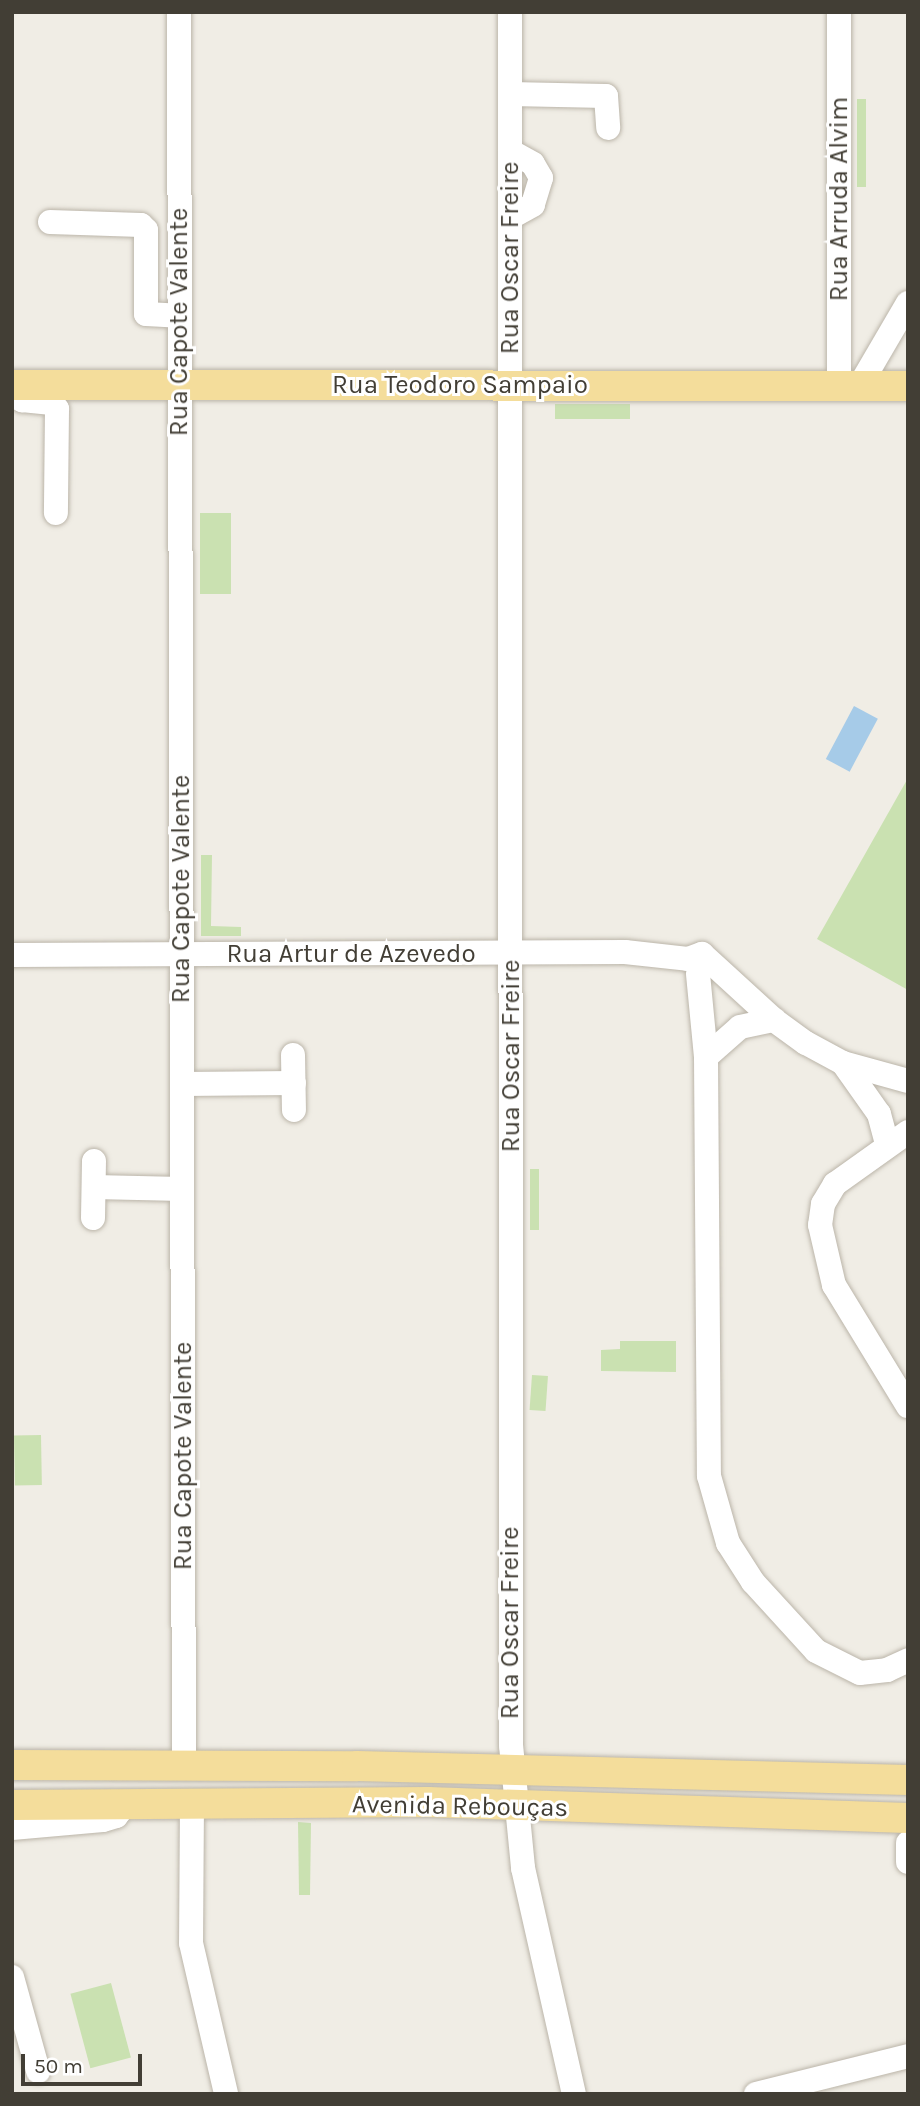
<!DOCTYPE html>
<html>
<head>
<meta charset="utf-8">
<style>
  body { margin:0 }
  #map { position:relative; width:920px; height:2106px; overflow:hidden; background:#f0ede5; font-family:Karla,sans-serif }
  div>[style] { position:absolute }
  .green>* { inset:0; background:#cae1b1; transform-origin:0 0 }
  .water>* { inset:0; background:#a6cbe8; transform-origin:0 0 }
  .roads { filter:drop-shadow(0 0 2px #bbb5a9) drop-shadow(0 0 2px #bbb5a9) }
  .minor>* { height:24px; margin:-12px; padding:0 12px; transform-origin:12px; border-radius:12px; background:#fff }
  .major>* { height:30px; margin:-15px; padding:0 15px; transform-origin:15px; border-radius:15px; background:#f4dd9b }
  span { translate:-50% -50%; white-space:nowrap; text-align:center; line-height:1.15; -webkit-text-stroke:6px #fff; paint-order:stroke }
  .street-label { font-size:26px; color:#423e35 }
  .frame { position:absolute; inset:0; border:14px solid #423e35; pointer-events:none }
  .scale { position:absolute; left:21px; top:2054px; width:121px; height:32px; box-sizing:border-box; border:4px solid #423e35; border-top:0; padding-left:9px; font-size:21px; line-height:24px; white-space:nowrap; color:#423e35; -webkit-text-stroke:5px #fff; paint-order:stroke }
</style>
</head>
<body>
<div id="map">
  <div class="green">
    <div style="left:857px;top:99px;width:9px;height:88px"></div>
    <div style="left:555px;top:404px;width:75px;height:15px"></div>
    <div style="left:200px;top:513px;width:31px;height:81px"></div>
    <div style="clip-path:polygon(908px 778px,908px 990px,817px 939px)"></div>
    <div style="clip-path:polygon(201px 855px,212px 855px,211px 926px,241px 927px,241px 936px,201px 936px)"></div>
    <div style="left:530px;top:1169px;width:9px;height:61px"></div>
    <div style="clip-path:polygon(620px 1341px,676px 1341px,676px 1372px,601px 1371px,601px 1350px,620px 1349px)"></div>
    <div style="left:532px;top:1375px;width:16px;height:35px;rotate:4deg"></div>
    <div style="left:41px;top:1435px;width:50px;height:27px;rotate:89deg"></div>
    <div style="clip-path:polygon(298px 1822px,311px 1823px,310px 1895px,299px 1895px)"></div>
    <div style="left:111px;top:1983px;width:77px;height:42px;rotate:75deg"></div>
  </div>
  <div class="water">
    <div style="left:854px;top:706px;width:27px;height:60px;rotate:28deg"></div>
  </div>
  <div class="roads">
    <div class="minor">
      <div style="left:179px;top:12px;width:1753px;rotate:89.84deg"></div>
      <div style="left:510px;top:12px;width:1733px;rotate:89.97deg"></div>
      <div style="left:511px;top:1745px;width:124px;rotate:84.4deg"></div>
      <div style="left:523px;top:1868px;width:232px;rotate:77.3deg"></div>
      <div style="left:839px;top:12px;width:374px;rotate:90deg"></div>
      <div style="left:510px;top:94px;width:96px;rotate:1.2deg"></div>
      <div style="left:606px;top:96px;width:32px;rotate:86deg"></div>
      <div style="left:510px;top:151px;width:26px;rotate:29deg"></div>
      <div style="left:533px;top:164px;width:16px;rotate:60deg"></div>
      <div style="left:541px;top:178px;width:28px;rotate:107deg"></div>
      <div style="left:533px;top:205px;width:26px;rotate:151deg"></div>
      <div style="left:50px;top:222px;width:91px;rotate:1.9deg"></div>
      <div style="left:141px;top:225px;width:7px;rotate:45deg"></div>
      <div style="left:146px;top:230px;width:84px;rotate:90deg"></div>
      <div style="left:146px;top:314px;width:33px;rotate:3deg"></div>
      <div style="left:18px;top:385px;width:16px;rotate:75deg"></div>
      <div style="left:22px;top:400px;width:30px;rotate:6deg"></div>
      <div style="left:52px;top:403px;width:8px;rotate:50deg"></div>
      <div style="left:57px;top:409px;width:104px;rotate:90.6deg"></div>
      <div style="left:860px;top:385px;width:95px;rotate:-59.7deg"></div>
      <div style="left:12px;top:955px;width:613px;rotate:-0.28deg"></div>
      <div style="left:625px;top:952px;width:63px;rotate:6.3deg"></div>
      <div style="left:688px;top:959px;width:15px;rotate:-20deg"></div>
      <div style="left:702px;top:954px;width:98px;rotate:42.5deg"></div>
      <div style="left:774px;top:1020px;width:39px;rotate:36deg"></div>
      <div style="left:806px;top:1043px;width:42px;rotate:28.4deg"></div>
      <div style="left:843px;top:1063px;width:67px;rotate:15.5deg"></div>
      <div style="left:698px;top:974px;width:83px;rotate:84.5deg"></div>
      <div style="left:706px;top:1057px;width:419px;rotate:89.6deg"></div>
      <div style="left:709px;top:1476px;width:70px;rotate:74.2deg"></div>
      <div style="left:728px;top:1543px;width:46px;rotate:57.3deg"></div>
      <div style="left:753px;top:1582px;width:93px;rotate:47.6deg"></div>
      <div style="left:816px;top:1651px;width:49px;rotate:26.6deg"></div>
      <div style="left:860px;top:1673px;width:27px;rotate:-6deg"></div>
      <div style="left:887px;top:1670px;width:23px;rotate:-25deg"></div>
      <div style="left:293px;top:1055px;width:55px;rotate:89deg"></div>
      <div style="left:706px;top:1057px;width:45px;rotate:-41.4deg"></div>
      <div style="left:740px;top:1027px;width:35px;rotate:-12deg"></div>
      <div style="left:843px;top:1063px;width:62px;rotate:54.8deg"></div>
      <div style="left:879px;top:1114px;width:31px;rotate:75deg"></div>
      <div style="left:182px;top:1084px;width:112px;rotate:-0.5deg"></div>
      <div style="left:908px;top:1132px;width:90px;rotate:144.5deg"></div>
      <div style="left:835px;top:1184px;width:23px;rotate:121deg"></div>
      <div style="left:823px;top:1204px;width:21px;rotate:98deg"></div>
      <div style="left:820px;top:1225px;width:62px;rotate:76.9deg"></div>
      <div style="left:834px;top:1285px;width:142px;rotate:58.6deg"></div>
      <div style="left:94px;top:1187px;width:88px;rotate:1.3deg"></div>
      <div style="left:93px;top:1218px;width:57px;rotate:-89deg"></div>
      <div style="left:192px;top:1802px;width:141px;rotate:90.4deg"></div>
      <div style="left:191px;top:1943px;width:155px;rotate:76.9deg"></div>
      <div style="left:12px;top:1828px;width:91px;rotate:-5deg"></div>
      <div style="left:103px;top:1820px;width:14px;rotate:-17deg"></div>
      <div style="left:116px;top:1816px;width:17px;rotate:-50deg"></div>
      <div style="left:908px;top:1843px;width:19px;rotate:90deg"></div>
      <div style="left:12px;top:1977px;width:98px;rotate:74.5deg"></div>
      <div style="left:756px;top:2094px;width:157px;rotate:-14deg"></div>
    </div>
    <div class="major">
      <div style="left:12px;top:385px;width:896px;rotate:0.06deg"></div>
      <div style="left:12px;top:1765px;width:345px;rotate:0.2deg"></div>
      <div style="left:357px;top:1766px;width:551px;rotate:1.46deg"></div>
      <div style="left:12px;top:1805px;width:416px;rotate:-0.4deg"></div>
      <div style="left:428px;top:1802px;width:480px;rotate:1.9deg"></div>
    </div>
  </div>
  <div class="street-label">
    <span style="left:839px;top:199px;rotate:-90deg">Rua Arruda Alvim</span>
    <span style="left:510px;top:258px;rotate:-90deg">Rua Oscar Freire</span>
    <span style="left:179px;top:322px;rotate:-90deg">Rua Capote Valente</span>
    <span style="left:460px;top:385px">Rua Teodoro Sampaio</span>
    <span style="left:181px;top:889px;rotate:-90deg">Rua Capote Valente</span>
    <span style="left:351px;top:954px">Rua Artur de Azevedo</span>
    <span style="left:511px;top:1056px;rotate:-90deg">Rua Oscar Freire</span>
    <span style="left:183px;top:1456px;rotate:-90deg">Rua Capote Valente</span>
    <span style="left:510px;top:1623px;rotate:-90deg">Rua Oscar Freire</span>
    <span style="left:460px;top:1806px;rotate:1deg">Avenida Rebouças</span>
  </div>
  <div class="frame"></div>
  <div class="scale">50 m</div>
</div>
</body>
</html>
